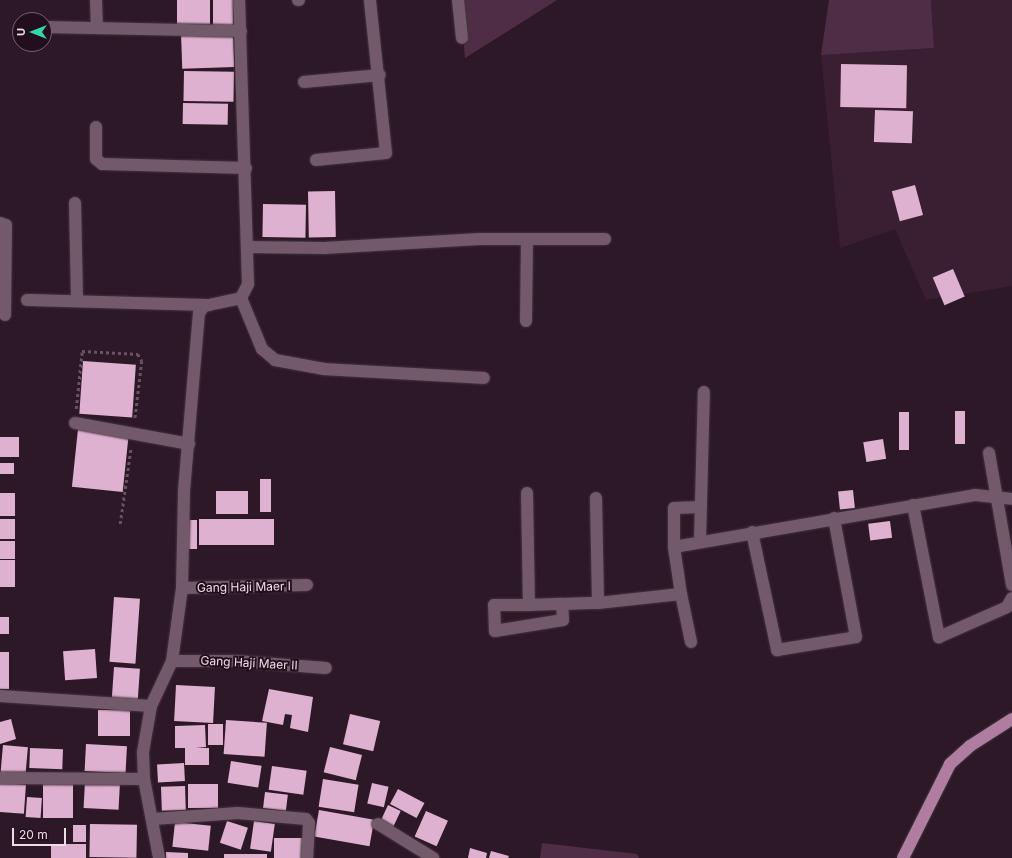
<!DOCTYPE html>
<html>
<head>
<meta charset="utf-8">
<style>
  body { margin:0 }
  #map { position:relative; width:1012px; height:858px; overflow:hidden; background:#2d1827; font-family:Inter,sans-serif }
  div>[style] { position:absolute }
  .built>* { inset:0; background:#3a1f33 }
  .green>* { inset:0; background:#502d46 }
  .building>* { inset:0; background:#dfb1d0; transform-origin:0 0 }
  .path>* { height:2.5px; margin-top:-1.25px; transform-origin:0; background:repeating-linear-gradient(90deg,#675461 0 3px,transparent 0 6px) }
  .roads { filter:drop-shadow(0 0 1px #44333f) drop-shadow(0 0 1px #44333f) }
  .minor>* { height:12px; margin:-6px; padding:0 6px; transform-origin:6px; border-radius:6px; background:#735a6b }
  .major>* { height:12px; margin:-6px; padding:0 6px; transform-origin:6px; border-radius:6px; background:#ae7d9f }
  span { translate:-50% -50%; white-space:nowrap; text-align:center; line-height:1.15; -webkit-text-stroke:4px #230e1d; paint-order:stroke }
  .street-label { font-size:12px; color:#ecdde7 }
  .north { position:absolute; left:12px; top:12px; width:40px; height:40px; box-sizing:border-box; background:#230e1d; border:1px solid #73616e; border-radius:50%; rotate:270deg; font-size:11px; font-weight:700; line-height:16px; text-align:center; color:#ecdde7 }
  .north::after { content:''; display:block; margin:auto; width:14px; height:18px; background:#36d4a7; clip-path:polygon(50% 0,100% 100%,50% 72%,0 100%) }
  .scale { position:absolute; left:12px; top:828px; width:54px; height:18px; box-sizing:border-box; border:2px solid #ecdde7; border-top:0; padding-left:5px; font-size:12px; line-height:14px; white-space:nowrap; color:#ecdde7; -webkit-text-stroke:3px #230e1d; paint-order:stroke }
</style>
</head>
<body>
<div id="map">
  <div class="built">
    <div style="clip-path:polygon(931px 0,1012px 0,1012px 286px,926px 300px,895px 229px,840px 248px,821px 55px,934px 48px)"></div>
  </div>
  <div class="green">
    <div style="clip-path:polygon(460px 0,557px 0,465px 58px)"></div>
    <div style="clip-path:polygon(829px 0,931px 0,934px 48px,821px 55px)"></div>
    <div style="clip-path:polygon(542px 843px,637px 854px,639px 858px,540px 858px)"></div>
  </div>
  <div class="building">
    <div style="left:177px;top:0;width:33px;height:24px"></div>
    <div style="left:213px;top:0;width:20px;height:29px"></div>
    <div style="left:233px;top:32px;width:35px;height:52px;rotate:88deg"></div>
    <div style="left:841px;top:64px;width:66px;height:43px;rotate:1deg"></div>
    <div style="left:184px;top:71px;width:50px;height:30px;rotate:1deg"></div>
    <div style="left:183px;top:103px;width:45px;height:21px;rotate:1deg"></div>
    <div style="left:875px;top:110px;width:38px;height:32px;rotate:2deg"></div>
    <div style="left:915px;top:185px;width:31px;height:24px;rotate:75deg"></div>
    <div style="left:335px;top:191px;width:46px;height:27px;rotate:89deg"></div>
    <div style="left:263px;top:204px;width:43px;height:33px;rotate:1deg"></div>
    <div style="left:953px;top:269px;width:30px;height:22px;rotate:67deg"></div>
    <div style="left:83px;top:361px;width:53px;height:53px;rotate:4deg"></div>
    <div style="left:955px;top:411px;width:10px;height:33px"></div>
    <div style="left:899px;top:412px;width:10px;height:38px"></div>
    <div style="left:78px;top:429px;width:51px;height:58px;rotate:6deg"></div>
    <div style="left:0;top:437px;width:19px;height:20px"></div>
    <div style="left:883px;top:439px;width:20px;height:20px;rotate:81deg"></div>
    <div style="left:0;top:463px;width:14px;height:11px"></div>
    <div style="left:260px;top:479px;width:11px;height:33px"></div>
    <div style="left:853px;top:490px;width:18px;height:15px;rotate:84deg"></div>
    <div style="left:216px;top:491px;width:32px;height:23px"></div>
    <div style="left:0;top:493px;width:15px;height:23px"></div>
    <div style="left:0;top:519px;width:15px;height:20px"></div>
    <div style="left:274px;top:519px;width:26px;height:75px;rotate:90deg"></div>
    <div style="left:186px;top:520px;width:11px;height:29px"></div>
    <div style="left:890px;top:521px;width:17px;height:22px;rotate:83deg"></div>
    <div style="left:0;top:541px;width:15px;height:18px"></div>
    <div style="left:0;top:560px;width:15px;height:27px"></div>
    <div style="left:114px;top:597px;width:26px;height:65px;rotate:4deg"></div>
    <div style="left:0;top:617px;width:9px;height:17px"></div>
    <div style="left:95px;top:649px;width:29px;height:32px;rotate:86deg"></div>
    <div style="left:0;top:652px;width:9px;height:37px"></div>
    <div style="left:114px;top:667px;width:26px;height:32px;rotate:4deg"></div>
    <div style="left:176px;top:685px;width:39px;height:36px;rotate:3deg"></div>
    <div style="clip-path:polygon(269px 689px,313px 697px,308px 732px,290px 728px,292px 715px,285px 714px,283px 725px,262px 721px)"></div>
    <div style="left:98px;top:710px;width:32px;height:26px"></div>
    <div style="left:350px;top:714px;width:31px;height:31px;rotate:13deg"></div>
    <div style="clip-path:polygon(11px 719px,16px 739px,0 744px,0 722px)"></div>
    <div style="left:226px;top:720px;width:41px;height:34px;rotate:4deg"></div>
    <div style="left:208px;top:724px;width:15px;height:21px"></div>
    <div style="clip-path:polygon(205px 725px,206px 747px,196px 748px,209px 748px,209px 765px,185px 765px,185px 748px,175px 748px,175px 726px)"></div>
    <div style="left:86px;top:744px;width:41px;height:27px;rotate:3deg"></div>
    <div style="left:3px;top:745px;width:25px;height:30px;rotate:5deg"></div>
    <div style="left:330px;top:747px;width:33px;height:26px;rotate:14deg"></div>
    <div style="left:30px;top:748px;width:33px;height:20px;rotate:2deg"></div>
    <div style="left:231px;top:761px;width:31px;height:22px;rotate:9deg"></div>
    <div style="left:184px;top:763px;width:18px;height:27px;rotate:87deg"></div>
    <div style="left:272px;top:766px;width:35px;height:24px;rotate:8deg"></div>
    <div style="left:323px;top:779px;width:36px;height:28px;rotate:9deg"></div>
    <div style="left:73px;top:781px;width:37px;height:30px;rotate:90deg"></div>
    <div style="left:85px;top:781px;width:35px;height:27px;rotate:3deg"></div>
    <div style="left:0;top:783px;width:26px;height:29px;rotate:4deg"></div>
    <div style="left:372px;top:783px;width:17px;height:21px;rotate:13deg"></div>
    <div style="left:188px;top:784px;width:30px;height:24px"></div>
    <div style="left:185px;top:786px;width:24px;height:24px;rotate:88deg"></div>
    <div style="left:398px;top:789px;width:30px;height:17px;rotate:28deg"></div>
    <div style="left:265px;top:792px;width:23px;height:16px;rotate:7deg"></div>
    <div style="left:27px;top:797px;width:15px;height:20px;rotate:4deg"></div>
    <div style="left:388px;top:805px;width:14px;height:17px;rotate:25deg"></div>
    <div style="left:319px;top:810px;width:56px;height:27px;rotate:10deg"></div>
    <div style="left:426px;top:811px;width:24px;height:28px;rotate:24deg"></div>
    <div style="left:227px;top:821px;width:22px;height:23px;rotate:18deg"></div>
    <div style="left:254px;top:821px;width:21px;height:28px;rotate:8deg"></div>
    <div style="left:175px;top:822px;width:36px;height:25px;rotate:6deg"></div>
    <div style="left:90px;top:824px;width:47px;height:33px;rotate:1deg"></div>
    <div style="left:73px;top:825px;width:13px;height:17px"></div>
    <div style="left:305px;top:838px;width:20px;height:31px;rotate:90deg"></div>
    <div style="left:86px;top:844px;width:14px;height:35px;rotate:90deg"></div>
    <div style="clip-path:polygon(470px 848px,487px 853px,486px 858px,468px 858px)"></div>
    <div style="clip-path:polygon(491px 851px,509px 856px,508px 858px,489px 858px)"></div>
    <div style="clip-path:polygon(166px 852px,188px 853px,188px 858px,166px 858px)"></div>
    <div style="left:224px;top:854px;width:43px;height:4px"></div>
  </div>
  <div class="path">
    <div style="left:76px;top:409px;width:58px;rotate:-84.1deg"></div>
    <div style="left:82px;top:351px;width:56px;rotate:3.1deg"></div>
    <div style="left:138px;top:354px;width:8px;rotate:60deg"></div>
    <div style="left:142px;top:361px;width:59px;rotate:96.8deg"></div>
    <div style="left:120px;top:524px;width:78px;rotate:-81.9deg"></div>
  </div>
  <div class="roads">
    <div class="minor">
      <div style="left:96px;top:0;width:27px;rotate:88deg"></div>
      <div style="left:298px;top:0;width:1px"></div>
      <div style="left:458px;top:0;width:38px;rotate:84deg"></div>
      <div style="left:44px;top:27px;width:197px;rotate:1.2deg"></div>
      <div style="left:304px;top:82px;width:76px;rotate:-5.3deg"></div>
      <div style="left:96px;top:127px;width:32px;rotate:90deg"></div>
      <div style="left:96px;top:159px;width:8px;rotate:40deg"></div>
      <div style="left:102px;top:164px;width:144px;rotate:1.6deg"></div>
      <div style="left:316px;top:160px;width:70px;rotate:-5.7deg"></div>
      <div style="left:386px;top:153px;width:154px;rotate:-96deg"></div>
      <div style="left:75px;top:203px;width:98px;rotate:88.8deg"></div>
      <div style="left:0;top:223px;width:6px;rotate:18deg"></div>
      <div style="left:6px;top:225px;width:90px;rotate:90.6deg"></div>
      <div style="left:247px;top:247px;width:77px;rotate:0.7deg"></div>
      <div style="left:324px;top:248px;width:156px;rotate:-3.3deg"></div>
      <div style="left:480px;top:239px;width:125px"></div>
      <div style="left:241px;top:298px;width:55px;rotate:67.6deg"></div>
      <div style="left:262px;top:349px;width:17px;rotate:40deg"></div>
      <div style="left:275px;top:360px;width:50px;rotate:10.4deg"></div>
      <div style="left:324px;top:369px;width:160px;rotate:3.2deg"></div>
      <div style="left:27px;top:300px;width:182px;rotate:1.6deg"></div>
      <div style="left:526px;top:321px;width:82px;rotate:-89.3deg"></div>
      <div style="left:75px;top:423px;width:116px;rotate:10.4deg"></div>
      <div style="left:989px;top:453px;width:134px;rotate:80.1deg"></div>
      <div style="left:527px;top:493px;width:112px;rotate:89deg"></div>
      <div style="left:596px;top:498px;width:105px;rotate:88.9deg"></div>
      <div style="left:913px;top:505px;width:135px;rotate:78.9deg"></div>
      <div style="left:939px;top:637px;width:74px;rotate:-23.8deg"></div>
      <div style="left:1007px;top:607px;width:10px;rotate:-61deg"></div>
      <div style="left:752px;top:532px;width:121px;rotate:78deg"></div>
      <div style="left:777px;top:650px;width:80px;rotate:-9.3deg"></div>
      <div style="left:856px;top:637px;width:121px;rotate:-100.5deg"></div>
      <div style="left:700px;top:540px;width:148px;rotate:-88.5deg"></div>
      <div style="left:674px;top:547px;width:39px;rotate:-90deg"></div>
      <div style="left:674px;top:508px;width:27px;rotate:-2deg"></div>
      <div style="left:182px;top:588px;width:125px;rotate:-1.4deg"></div>
      <div style="left:681px;top:594px;width:49px;rotate:78.2deg"></div>
      <div style="left:562px;top:604px;width:16px;rotate:86deg"></div>
      <div style="left:563px;top:620px;width:69px;rotate:170.8deg"></div>
      <div style="left:495px;top:631px;width:26px;rotate:-92deg"></div>
      <div style="left:494px;top:605px;width:35px"></div>
      <div style="left:529px;top:605px;width:33px;rotate:-2deg"></div>
      <div style="left:562px;top:604px;width:28px;rotate:-2deg"></div>
      <div style="left:590px;top:603px;width:8px"></div>
      <div style="left:598px;top:603px;width:83px;rotate:-6.2deg"></div>
      <div style="left:681px;top:594px;width:48px;rotate:-98.5deg"></div>
      <div style="left:674px;top:547px;width:305px;rotate:-9.8deg"></div>
      <div style="left:975px;top:495px;width:37px;rotate:6deg"></div>
      <div style="left:172px;top:661px;width:64px"></div>
      <div style="left:236px;top:661px;width:90px;rotate:4.4deg"></div>
      <div style="left:0;top:696px;width:151px;rotate:3.8deg"></div>
      <div style="left:151px;top:706px;width:50px;rotate:-65deg"></div>
      <div style="left:172px;top:661px;width:74px;rotate:-82.2deg"></div>
      <div style="left:182px;top:588px;width:97px;rotate:-88.8deg"></div>
      <div style="left:184px;top:491px;width:179px;rotate:-85.2deg"></div>
      <div style="left:199px;top:313px;width:9px;rotate:-54deg"></div>
      <div style="left:204px;top:306px;width:38px;rotate:-12deg"></div>
      <div style="left:241px;top:298px;width:16px;rotate:-63deg"></div>
      <div style="left:248px;top:284px;width:284px;rotate:-91.8deg"></div>
      <div style="left:151px;top:706px;width:47px;rotate:99.9deg"></div>
      <div style="left:143px;top:752px;width:27px;rotate:88deg"></div>
      <div style="left:144px;top:779px;width:80px;rotate:79.2deg"></div>
      <div style="left:0;top:778px;width:144px;rotate:0.4deg"></div>
      <div style="left:153px;top:819px;width:85px;rotate:-4deg"></div>
      <div style="left:238px;top:813px;width:68px;rotate:5deg"></div>
      <div style="left:306px;top:819px;width:5px;rotate:53deg"></div>
      <div style="left:309px;top:823px;width:35px;rotate:93deg"></div>
      <div style="left:378px;top:824px;width:65px;rotate:31.7deg"></div>
    </div>
    <div class="major">
      <div style="left:903px;top:858px;width:105px;rotate:-63.4deg"></div>
      <div style="left:950px;top:764px;width:27px;rotate:-42deg"></div>
      <div style="left:970px;top:746px;width:50px;rotate:-32.7deg"></div>
    </div>
  </div>
  <div class="street-label">
    <span style="left:244px;top:587px;rotate:-1deg">Gang Haji Maer I</span>
    <span style="left:249px;top:663px;rotate:3deg">Gang Haji Maer II</span>
  </div>
  <div class="north">U</div>
  <div class="scale">20 m</div>
</div>
</body>
</html>
